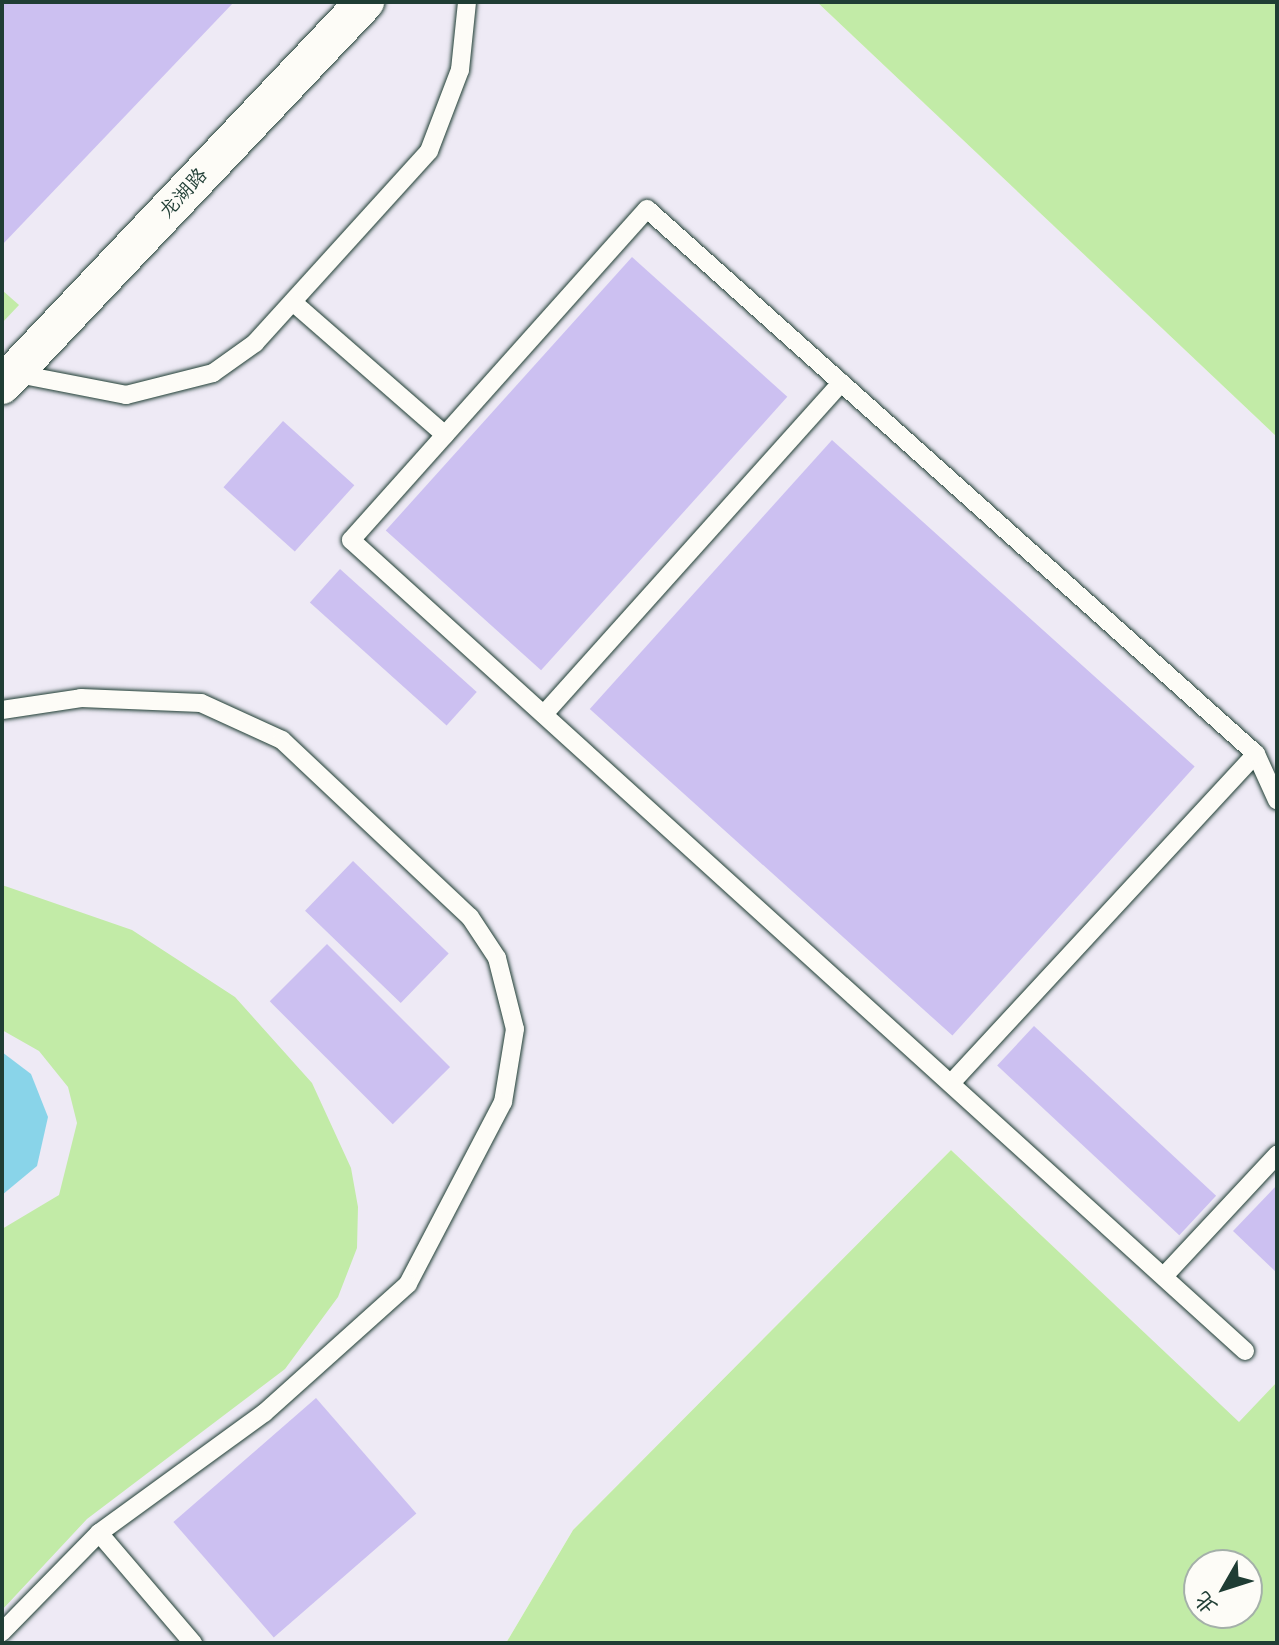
<!DOCTYPE html>
<html>
<head>
<meta charset="utf-8">
<style>
  body { margin:0 }
  #map { position:relative; width:1279px; height:1645px; overflow:hidden; background:#fdfcf7; font-family:Pangolin,"LXGW WenKai TC",sans-serif }
  div>[style] { position:absolute }
  .built>* { inset:0; background:#eeeaf5 }
  .green>* { inset:0; background:#c2eba7 }
  .water>* { inset:0; background:#89d4e9 }
  .building>* { inset:0; background:#ccc0f1; transform-origin:0 0 }
  .roads { filter:drop-shadow(0 0 2px #1f3d34) drop-shadow(0 0 2px #1f3d34) }
  .lane>* { height:18px; margin:-9px; padding:0 9px; transform-origin:9px; border-radius:9px; background:#fdfcf7 }
  .street>* { height:38px; margin:-19px; padding:0 19px; transform-origin:19px; border-radius:19px; background:#fdfcf7 }
  span { translate:-50% -50%; white-space:nowrap; text-align:center; line-height:1.15; -webkit-text-stroke:8px #fdfcf7; paint-order:stroke }
  .street-label { font-size:20px; color:#1f3d34 }
  .frame { position:absolute; inset:0; border:4px solid #1f3d34; pointer-events:none }
  .north { position:absolute; left:1183px; top:1549px; width:80px; height:80px; box-sizing:border-box; background:#fdfcf7; border:2px solid #a4b0a9; border-radius:50%; rotate:231deg; font-size:22px; font-weight:700; line-height:32px; text-align:center; color:#1f3d34 }
  .north::after { content:''; display:block; margin:auto; width:28px; height:36px; background:#1f3d34; clip-path:polygon(50% 0,100% 100%,50% 72%,0 100%) }
</style>
</head>
<body>
<div id="map">
  <div class="built">
    <div style="clip-path:polygon(2px 2px,817px 2px,1277px 437px,1277px 1382px,1239px 1423px,951px 1150px,573px 1530px,506px 1643px,2px 1643px)"></div>
  </div>
  <div class="green">
    <div style="clip-path:polygon(817px 2px,1277px 2px,1277px 437px)"></div>
    <div style="clip-path:polygon(2px 290px,19px 305px,2px 323px)"></div>
    <div style="clip-path:polygon(2px 885px,132px 930px,235px 997px,312px 1083px,351px 1168px,358px 1207px,357px 1248px,338px 1297px,285px 1369px,87px 1519px,2px 1610px,2px 1229px,59px 1195px,77px 1123px,68px 1087px,39px 1051px,2px 1030px)"></div>
    <div style="clip-path:polygon(evenodd,951px 1150px,1239px 1422px,1277px 1382px,1277px 1643px,506px 1643px,573px 1530px,951px 1150px,1199px 1565px,1247px 1565px,1247px 1613px,1199px 1613px,1199px 1565px)"></div>
  </div>
  <div class="water">
    <div style="clip-path:polygon(2px 1052px,31px 1074px,48px 1117px,37px 1166px,2px 1195px)"></div>
  </div>
  <div class="building">
    <div style="clip-path:polygon(2px 2px,234px 2px,2px 245px)"></div>
    <div style="left:632px;top:257px;width:209px;height:368px;rotate:42deg"></div>
    <div style="left:283px;top:421px;width:96px;height:89px;rotate:42deg"></div>
    <div style="left:832px;top:440px;width:488px;height:362px;rotate:42deg"></div>
    <div style="left:340px;top:569px;width:184px;height:45px;rotate:42deg"></div>
    <div style="left:353px;top:861px;width:133px;height:69px;rotate:44deg"></div>
    <div style="left:327px;top:944px;width:174px;height:81px;rotate:45deg"></div>
    <div style="left:1034px;top:1026px;width:249px;height:54px;rotate:43deg"></div>
    <div style="clip-path:polygon(1277px 1185px,1277px 1273px,1233px 1231px)"></div>
    <div style="left:316px;top:1398px;width:153px;height:189px;rotate:49deg"></div>
  </div>
  <div class="roads">
    <div class="lane">
      <div style="left:295px;top:304px;width:199px;rotate:41.1deg"></div>
      <div style="left:13px;top:373px;width:115px;rotate:11deg"></div>
      <div style="left:126px;top:395px;width:90px;rotate:-14.2deg"></div>
      <div style="left:213px;top:373px;width:52px;rotate:-35.5deg"></div>
      <div style="left:255px;top:343px;width:259px;rotate:-47.8deg"></div>
      <div style="left:429px;top:151px;width:87px;rotate:-69.1deg"></div>
      <div style="left:460px;top:70px;width:68px;rotate:-84.1deg"></div>
      <div style="left:2px;top:710px;width:80px;rotate:-8.6deg"></div>
      <div style="left:81px;top:698px;width:120px;rotate:2.4deg"></div>
      <div style="left:201px;top:703px;width:89px;rotate:24.6deg"></div>
      <div style="left:282px;top:740px;width:258px;rotate:43.3deg"></div>
      <div style="left:470px;top:917px;width:49px;rotate:56.6deg"></div>
      <div style="left:497px;top:958px;width:73px;rotate:75.8deg"></div>
      <div style="left:515px;top:1029px;width:74px;rotate:99.3deg"></div>
      <div style="left:503px;top:1102px;width:205px;rotate:117.6deg"></div>
      <div style="left:408px;top:1284px;width:193px;rotate:138.1deg"></div>
      <div style="left:264px;top:1413px;width:204px;rotate:144deg"></div>
      <div style="left:99px;top:1533px;width:139px;rotate:134.4deg"></div>
      <div style="left:544px;top:714px;width:445px;rotate:-48.1deg"></div>
      <div style="left:1256px;top:754px;width:51px;rotate:65.5deg"></div>
      <div style="left:953px;top:1081px;width:446px;rotate:-47.2deg"></div>
      <div style="left:1256px;top:754px;width:817px;rotate:-138.17deg"></div>
      <div style="left:647px;top:209px;width:444px;rotate:131.8deg"></div>
      <div style="left:351px;top:540px;width:1207px;rotate:42.21deg"></div>
      <div style="left:1164px;top:1276px;width:166px;rotate:-47deg"></div>
      <div style="left:99px;top:1533px;width:145px;rotate:49.5deg"></div>
    </div>
    <div class="street">
      <div style="left:2px;top:385px;width:528px;rotate:-46.54deg"></div>
    </div>
  </div>
  <div class="street-label">
    <span style="left:183px;top:193px;rotate:-47deg">龙湖路</span>
  </div>
  <div class="frame"></div>
  <div class="north">北</div>
</div>
</body>
</html>
